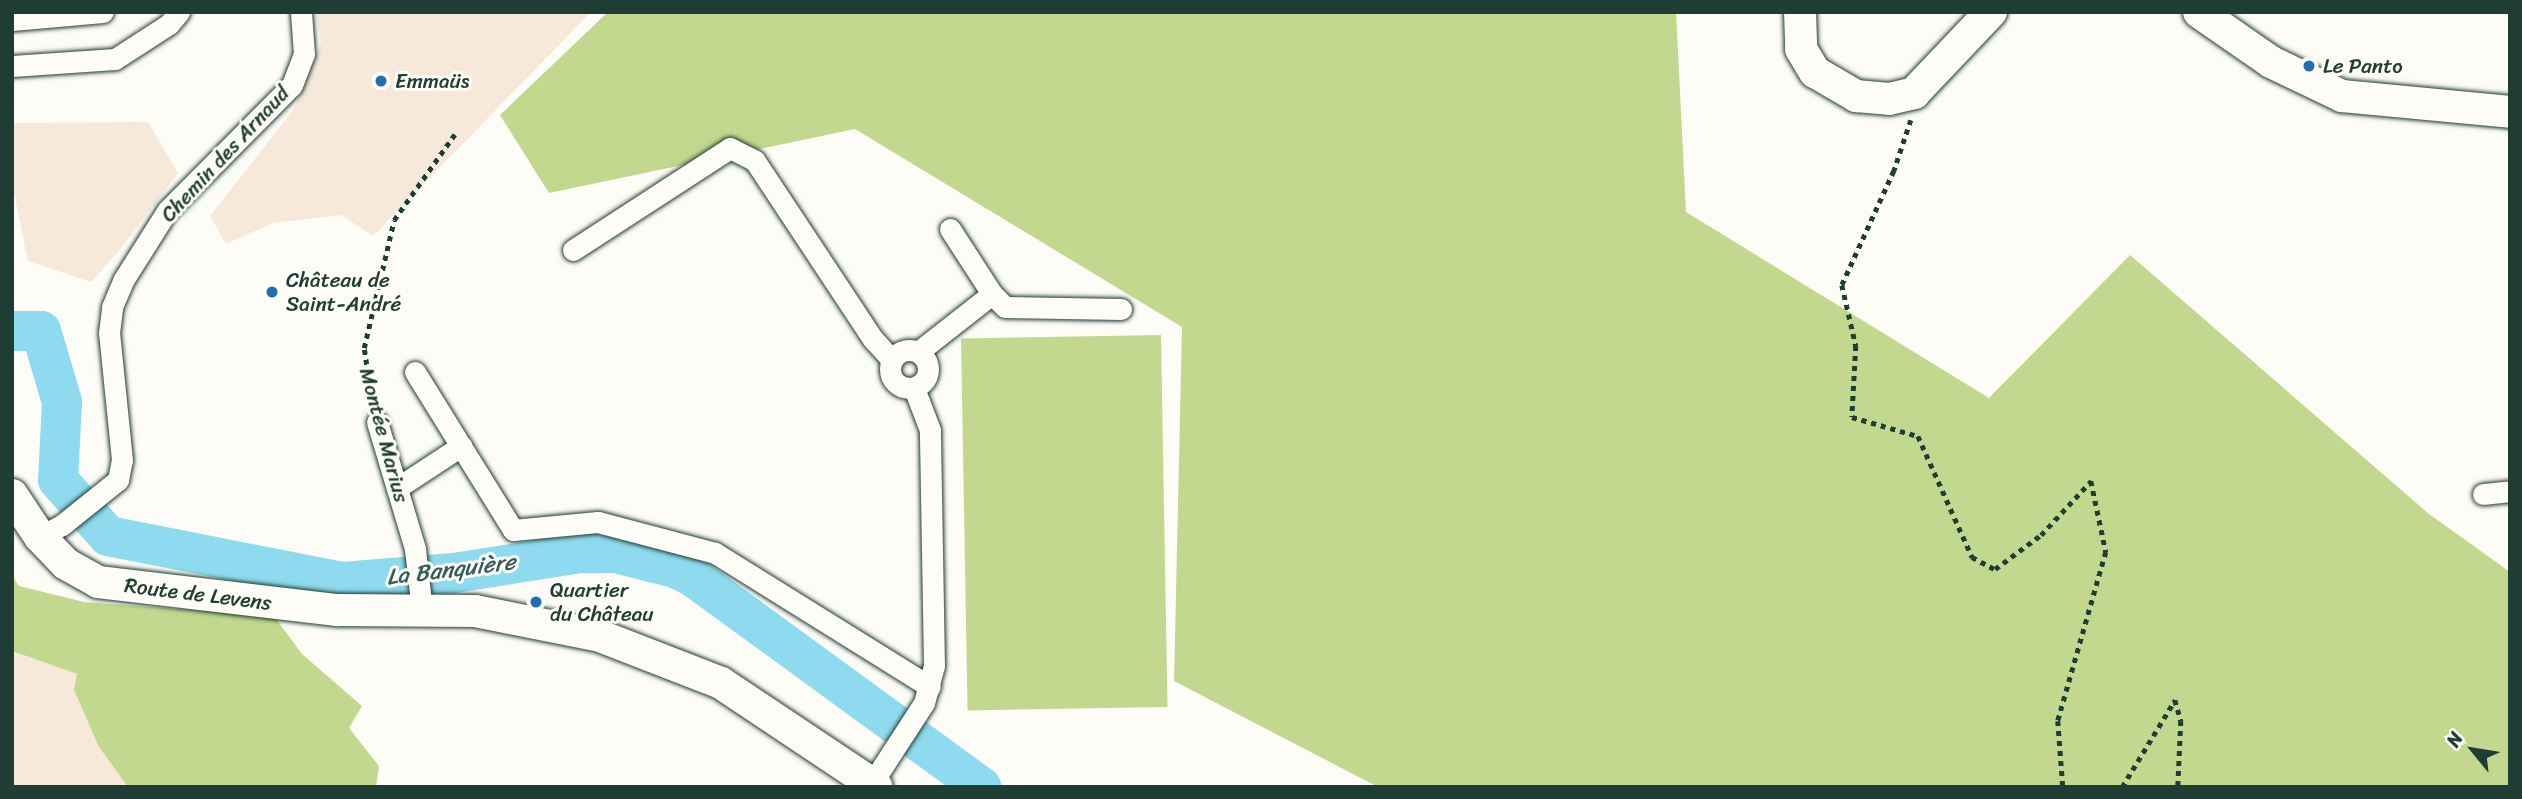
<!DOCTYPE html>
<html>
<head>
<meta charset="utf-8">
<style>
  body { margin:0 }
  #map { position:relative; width:2522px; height:799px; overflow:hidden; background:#fdfcf7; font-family:Sriracha,sans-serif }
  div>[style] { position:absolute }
  .built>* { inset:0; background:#f6e9da }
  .green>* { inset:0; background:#c2d88e; transform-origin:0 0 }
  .river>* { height:40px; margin:-20px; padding:0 20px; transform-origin:20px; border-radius:20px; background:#8edaee }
  .path>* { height:4.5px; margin-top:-2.25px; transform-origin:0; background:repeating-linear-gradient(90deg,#1f3d34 0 5px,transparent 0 10px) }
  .roads { filter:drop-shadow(0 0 2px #1f3d34) drop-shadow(0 0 2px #1f3d34) }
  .street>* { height:21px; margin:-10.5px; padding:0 10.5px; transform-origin:10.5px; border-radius:10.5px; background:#fdfcf7 }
  .street>.ring { margin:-10.5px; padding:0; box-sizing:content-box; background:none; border:21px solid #fdfcf7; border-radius:50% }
  .secondary>* { height:32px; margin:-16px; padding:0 16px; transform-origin:16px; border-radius:16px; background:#fdfcf7 }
  .dots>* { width:19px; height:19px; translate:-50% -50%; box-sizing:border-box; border:4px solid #fdfcf7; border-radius:50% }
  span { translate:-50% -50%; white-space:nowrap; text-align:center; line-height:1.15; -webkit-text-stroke:6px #fdfcf7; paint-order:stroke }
  .poi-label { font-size:21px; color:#1f3d34 }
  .left { translate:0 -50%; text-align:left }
  .street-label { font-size:21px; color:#1f3d34 }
  .water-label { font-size:23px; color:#355c59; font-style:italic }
  .frame { position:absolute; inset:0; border:14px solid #1f3d34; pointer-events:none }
  .north { position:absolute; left:2438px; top:715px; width:70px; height:70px; -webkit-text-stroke:5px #fdfcf7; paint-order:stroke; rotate:300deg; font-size:19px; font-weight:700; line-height:28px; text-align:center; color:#1f3d34 }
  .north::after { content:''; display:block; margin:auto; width:24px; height:32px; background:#1f3d34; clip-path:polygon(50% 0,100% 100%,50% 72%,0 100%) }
</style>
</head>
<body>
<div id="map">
  <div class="built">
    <div style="clip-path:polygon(316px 12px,591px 12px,373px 236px,341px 215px,273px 223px,226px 244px,210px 216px,294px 109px,321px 43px)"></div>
    <div style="clip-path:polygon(148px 122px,178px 173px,118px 252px,91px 282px,28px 261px,12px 183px,12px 123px)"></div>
    <div style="clip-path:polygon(12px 651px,77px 674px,99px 747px,128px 787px,12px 787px)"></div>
  </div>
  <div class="green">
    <div style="clip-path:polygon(608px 12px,1676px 12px,1686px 212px,1989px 398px,2130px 255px,2429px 514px,2510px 572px,2510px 787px,1378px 787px,1174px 681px,1182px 327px,855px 129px,549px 193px,500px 115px)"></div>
    <div style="left:1161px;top:335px;width:372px;height:200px;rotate:89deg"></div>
    <div style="clip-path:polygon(12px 576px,19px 586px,84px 602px,274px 616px,302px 654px,362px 706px,349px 728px,379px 766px,376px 787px,128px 787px,99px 747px,74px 690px,77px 674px,12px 651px)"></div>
  </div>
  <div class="river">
    <div style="left:12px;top:331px;width:29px"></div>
    <div style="left:41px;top:331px;width:74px;rotate:73.5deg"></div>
    <div style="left:62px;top:402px;width:78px;rotate:92.9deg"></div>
    <div style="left:58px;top:480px;width:75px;rotate:48.2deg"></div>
    <div style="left:108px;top:536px;width:238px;rotate:11.1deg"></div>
    <div style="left:342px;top:582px;width:112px;rotate:-4.6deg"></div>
    <div style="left:454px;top:573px;width:128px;rotate:-9deg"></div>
    <div style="left:580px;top:553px;width:36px"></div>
    <div style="left:616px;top:553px;width:61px;rotate:14.3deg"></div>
    <div style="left:675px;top:568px;width:19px;rotate:25deg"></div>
    <div style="left:692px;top:576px;width:358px;rotate:36.1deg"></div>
  </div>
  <div class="path">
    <div style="left:1911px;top:120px;width:54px;rotate:108.4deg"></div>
    <div style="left:1894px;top:171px;width:125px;rotate:114.5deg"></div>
    <div style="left:1842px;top:285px;width:63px;rotate:77.1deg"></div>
    <div style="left:1856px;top:346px;width:71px;rotate:93.2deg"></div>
    <div style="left:1852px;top:417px;width:69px;rotate:16.1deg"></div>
    <div style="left:1918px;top:436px;width:133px;rotate:65.9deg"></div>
    <div style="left:1972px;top:557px;width:26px;rotate:28deg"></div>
    <div style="left:1995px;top:569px;width:57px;rotate:-36.5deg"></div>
    <div style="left:2041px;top:535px;width:74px;rotate:-47.2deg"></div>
    <div style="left:2091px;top:481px;width:73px;rotate:78.1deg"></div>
    <div style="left:2106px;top:552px;width:176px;rotate:105.9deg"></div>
    <div style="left:2058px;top:721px;width:66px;rotate:85.7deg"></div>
    <div style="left:372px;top:404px;width:57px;rotate:-98.1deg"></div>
    <div style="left:364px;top:348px;width:131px;rotate:-76.8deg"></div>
    <div style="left:394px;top:220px;width:105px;rotate:-54.7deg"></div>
    <div style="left:2122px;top:787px;width:102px;rotate:-58.7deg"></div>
    <div style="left:2175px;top:700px;width:22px;rotate:74deg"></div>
    <div style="left:2181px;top:721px;width:66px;rotate:92.6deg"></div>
  </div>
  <div class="roads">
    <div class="street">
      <div style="left:12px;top:20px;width:91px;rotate:-5deg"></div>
      <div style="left:12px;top:66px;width:103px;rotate:-3.9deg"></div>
      <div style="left:115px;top:59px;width:64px;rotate:-32.9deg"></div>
      <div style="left:169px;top:24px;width:16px;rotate:-50deg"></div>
      <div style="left:950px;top:229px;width:77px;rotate:57.1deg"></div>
      <div style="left:992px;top:294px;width:18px;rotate:45deg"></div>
      <div style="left:1005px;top:307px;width:116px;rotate:1deg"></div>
      <div style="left:573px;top:250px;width:187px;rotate:-33deg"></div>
      <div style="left:730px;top:148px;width:28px;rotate:27deg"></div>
      <div style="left:755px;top:161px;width:214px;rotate:56.5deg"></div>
      <div style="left:873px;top:339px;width:28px;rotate:48deg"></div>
      <div class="ring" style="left:890px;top:350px;width:17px;height:17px"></div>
      <div style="left:918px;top:352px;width:94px;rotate:-38.1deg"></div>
      <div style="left:415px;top:372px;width:186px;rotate:58.2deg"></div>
      <div style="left:513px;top:530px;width:85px;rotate:-5.4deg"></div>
      <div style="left:598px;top:522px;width:121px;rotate:14.8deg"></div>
      <div style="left:715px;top:553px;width:253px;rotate:31.9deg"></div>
      <div style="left:377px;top:422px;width:133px;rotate:73.3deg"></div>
      <div style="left:415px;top:549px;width:61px;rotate:83.5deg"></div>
      <div style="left:397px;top:488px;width:77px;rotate:-33.3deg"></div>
      <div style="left:2483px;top:494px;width:27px;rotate:-6deg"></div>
      <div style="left:40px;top:537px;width:25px;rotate:-29deg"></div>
      <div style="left:62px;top:525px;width:72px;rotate:-38.8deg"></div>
      <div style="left:118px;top:480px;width:20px;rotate:-79deg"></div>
      <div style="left:122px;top:460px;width:128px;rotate:-95.8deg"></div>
      <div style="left:109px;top:333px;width:26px;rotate:-83deg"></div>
      <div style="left:112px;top:307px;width:30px;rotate:-67deg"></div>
      <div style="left:124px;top:279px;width:80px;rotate:-57.7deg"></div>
      <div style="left:167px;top:211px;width:177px;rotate:-45.2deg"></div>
      <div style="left:292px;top:85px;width:33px;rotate:-69deg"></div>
      <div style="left:304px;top:54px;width:42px;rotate:-94.1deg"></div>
      <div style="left:872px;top:783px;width:95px;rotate:-57deg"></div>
      <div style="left:924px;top:703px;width:38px;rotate:-75deg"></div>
      <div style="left:934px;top:666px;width:236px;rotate:-91deg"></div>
      <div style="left:930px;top:430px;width:45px;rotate:-110.9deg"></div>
    </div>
    <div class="secondary">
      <div style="left:1800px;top:12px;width:37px;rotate:88deg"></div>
      <div style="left:1801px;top:49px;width:27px;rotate:59deg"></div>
      <div style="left:1815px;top:72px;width:48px;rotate:30.3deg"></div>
      <div style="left:1856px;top:96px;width:33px;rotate:5deg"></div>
      <div style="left:1889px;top:99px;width:26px;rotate:-13deg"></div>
      <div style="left:1914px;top:93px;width:112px;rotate:-46.5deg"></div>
      <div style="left:2199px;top:12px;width:88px;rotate:34.8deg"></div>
      <div style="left:2271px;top:62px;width:79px;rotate:25.6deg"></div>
      <div style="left:2342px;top:96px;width:169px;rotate:5.4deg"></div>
      <div style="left:12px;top:495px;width:50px;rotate:56.3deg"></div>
      <div style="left:40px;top:537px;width:37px;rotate:46deg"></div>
      <div style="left:66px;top:564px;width:37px;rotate:29deg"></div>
      <div style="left:98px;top:582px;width:241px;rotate:6.7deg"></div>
      <div style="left:337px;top:610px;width:138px;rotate:0.4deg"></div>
      <div style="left:475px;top:611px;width:127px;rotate:11.3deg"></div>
      <div style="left:600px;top:636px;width:130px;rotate:21.2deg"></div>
      <div style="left:721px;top:683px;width:187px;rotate:33.7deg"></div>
    </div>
  </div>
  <div class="dots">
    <div style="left:2309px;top:66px;background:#1f6fb2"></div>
    <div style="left:381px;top:81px;background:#1f6fb2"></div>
    <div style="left:272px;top:292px;background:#1f6fb2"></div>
    <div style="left:536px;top:602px;background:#1f6fb2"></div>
  </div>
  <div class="poi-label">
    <span class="left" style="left:2323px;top:66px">Le Panto</span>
    <span class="left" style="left:395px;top:81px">Emmaüs</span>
    <span class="left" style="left:286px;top:292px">Château de<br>Saint-André</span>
    <span class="left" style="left:550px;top:602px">Quartier<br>du Château</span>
  </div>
  <div class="street-label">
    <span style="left:225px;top:154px;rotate:-47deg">Chemin des Arnaud</span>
    <span style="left:384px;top:435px;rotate:75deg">Montée Marius</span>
    <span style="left:198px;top:594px;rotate:7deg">Route de Levens</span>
  </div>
  <div class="water-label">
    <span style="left:451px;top:570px;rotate:-7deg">La Banquière</span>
  </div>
  <div class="frame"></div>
  <div class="north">N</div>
</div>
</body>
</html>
